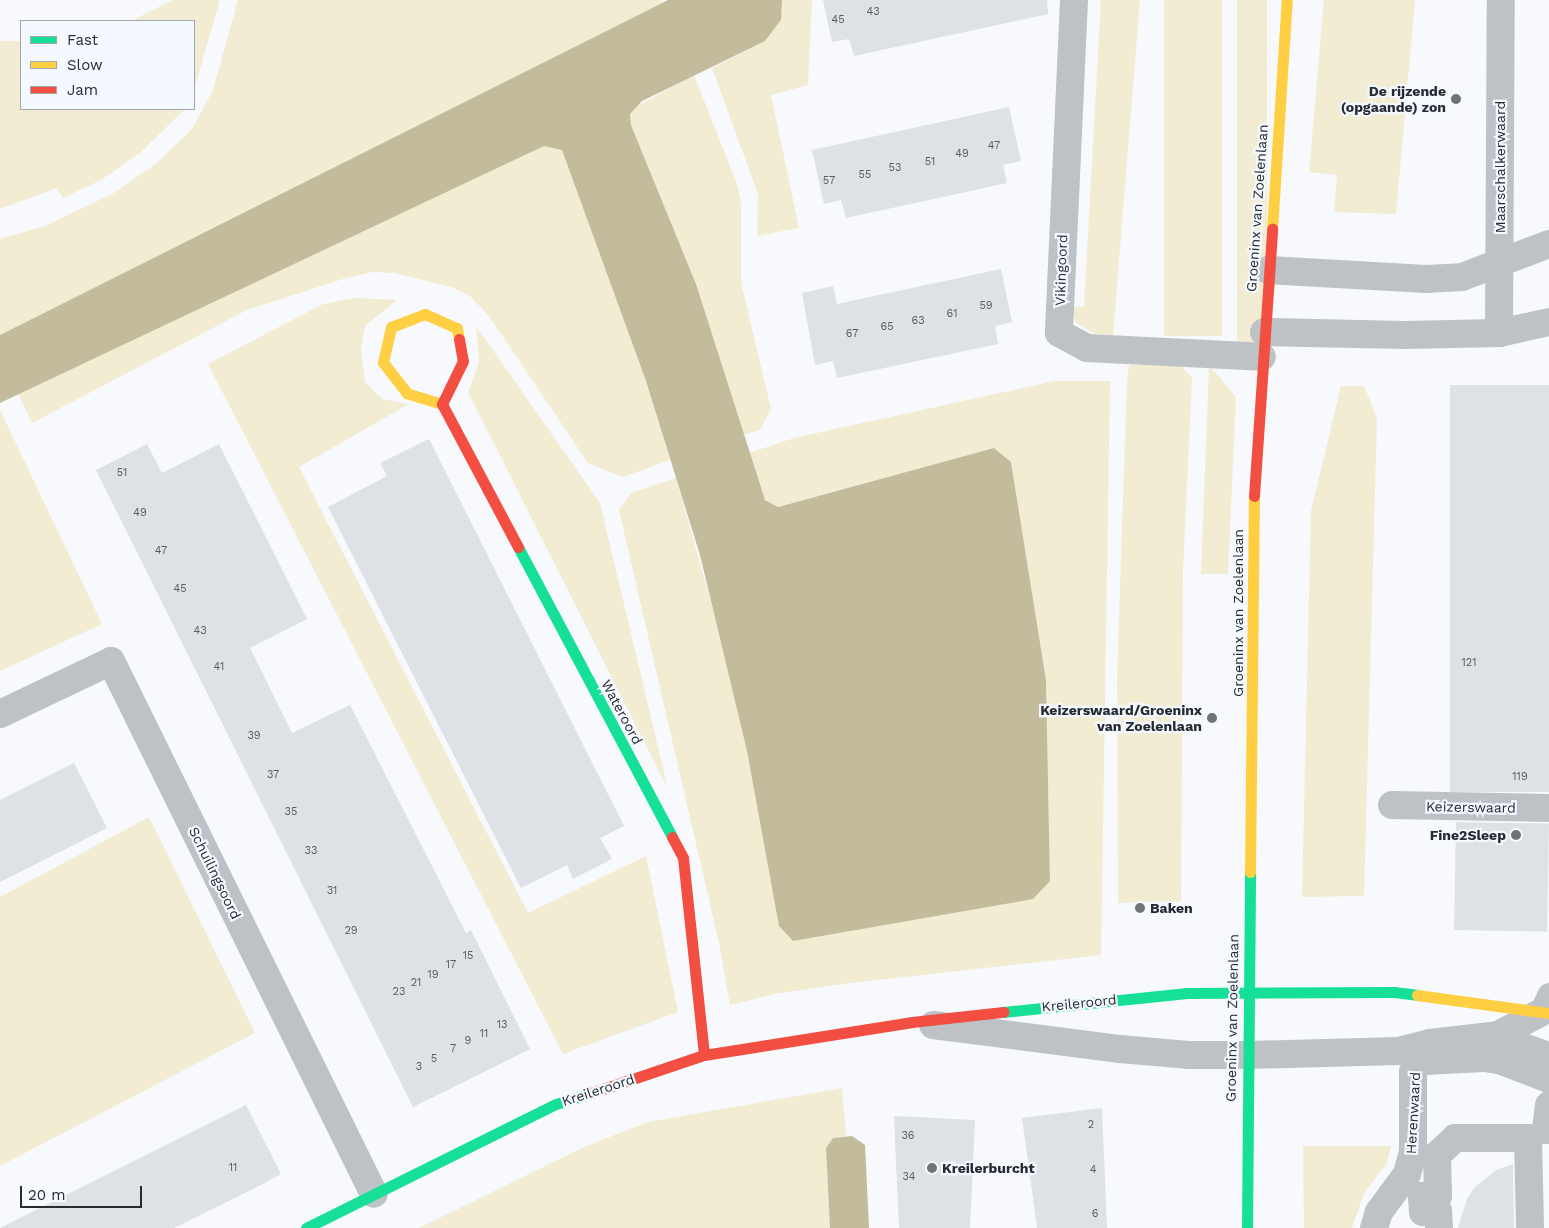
<!DOCTYPE html>
<html>
<head>
<meta charset="utf-8">
<style>
  body { margin:0 }
  #map { position:relative; width:1549px; height:1228px; overflow:hidden; background:#f7f9fc; font-family:"Work Sans",sans-serif }
  div>[style] { position:absolute }
  .green>* { inset:0; background:#f2ecd3; transform-origin:0 0 }
  .water>* { inset:0; background:#c3bc9c }
  .building>* { inset:0; background:#dee1e5; transform-origin:0 0 }
  .lane>* { height:22px; margin:-11px; padding:0 11px; transform-origin:11px; border-radius:11px; background:#bcc2c6 }
  .street>* { height:28px; margin:-14px; padding:0 14px; transform-origin:14px; border-radius:14px; background:#bcc2c6 }
  .fast>* { height:11px; margin:-5.5px; padding:0 5.5px; transform-origin:5.5px; border-radius:5.5px; background:#16e098 }
  .slow>* { height:11px; margin:-5.5px; padding:0 5.5px; transform-origin:5.5px; border-radius:5.5px; background:#ffcf43 }
  .jam>* { height:11px; margin:-5.5px; padding:0 5.5px; transform-origin:5.5px; border-radius:5.5px; background:#f24e42 }
  .dots>* { width:14px; height:14px; translate:-50% -50%; box-sizing:border-box; border:2px solid #f4f9ff; border-radius:50% }
  span { translate:-50% -50%; white-space:nowrap; text-align:center; line-height:1.15; -webkit-text-stroke:4.5px #f4f9ff; paint-order:stroke }
  .number-label { font-size:11px; color:#575c60 }
  .number-label span { -webkit-text-stroke-width:0 }
  .poi-label { font-size:14px; color:#262b30; font-weight:700 }
  .right { translate:-100% -50%; text-align:right }
  .left { translate:0 -50%; text-align:left }
  .street-label { font-size:14px; color:#262b30 }
  .legend { position:absolute; left:20px; top:20px; width:175px; height:90px; box-sizing:border-box; background:#f4f9ff; border:1px solid #a2a7ac; margin:0; padding:6px 9px; list-style:none; font-size:15px; color:#262b30 }
  .legend li { display:flex; align-items:center; gap:10px; height:25px }
  .legend b { width:25px; border:1px solid #a2a7ac }
  .scale { position:absolute; left:20px; top:1186px; width:122px; height:22px; box-sizing:border-box; border:2px solid #262b30; border-top:0; padding-left:6px; font-size:15px; line-height:18px; white-space:nowrap; color:#262b30; -webkit-text-stroke:4px #f4f9ff; paint-order:stroke }
</style>
</head>
<body>
<div id="map">
  <div class="green">
    <div style="clip-path:polygon(173px 0,220px 0,194px 90px,194px 21px,131px 21px)"></div>
    <div style="clip-path:polygon(238px 0,662px 0,663px 2px,0 335px,0 239px,45px 226px,112px 194px,157px 163px,192px 129px,213px 90px)"></div>
    <div style="clip-path:polygon(782px 0,812px 0,808px 85px,771px 95px,799px 228px,757px 236px,758px 194px,712px 68px,765px 41px,781px 20px)"></div>
    <div style="clip-path:polygon(1101px 0,1140px 0,1113px 335px,1095px 334px,1077px 324px,1067px 306px,1084px 307px)"></div>
    <div style="left:1164px;top:0;width:58px;height:336px"></div>
    <div style="left:1237px;top:0;width:30px;height:342px"></div>
    <div style="clip-path:polygon(1324px 0,1415px 0,1396px 214px,1334px 212px,1337px 175px,1309px 172px)"></div>
    <div style="clip-path:polygon(0 41px,21px 41px,21px 109px,185px 109px,140px 153px,101px 180px,63px 198px,57px 188px,0 209px)"></div>
    <div style="clip-path:polygon(694px 75px,737px 184px,741px 203px,741px 282px,771px 409px,760px 430px,743px 435px,696px 284px,631px 125px,630px 114px,635px 107px)"></div>
    <div style="clip-path:polygon(544px 146px,563px 150px,646px 381px,670px 460px,623px 477px,588px 463px,489px 316px,470px 296px,451px 287px,395px 273px,373px 272px,346px 278px,247px 310px,32px 423px,18px 394px)"></div>
    <div style="clip-path:polygon(355px 298px,397px 300px,365px 326px,361px 349px,365px 382px,382px 399px,409px 404px,299px 467px,528px 913px,646px 856px,678px 1012px,563px 1054px,208px 364px,323px 304px)"></div>
    <div style="clip-path:polygon(476px 326px,600px 503px,668px 789px,468px 392px,479px 362px)"></div>
    <div style="clip-path:polygon(1177px 363px,1192px 377px,1183px 572px,1181px 901px,1118px 903px,1117px 677px,1127px 381px,1129px 365px)"></div>
    <div style="clip-path:polygon(1209px 365px,1236px 397px,1228px 574px,1201px 574px)"></div>
    <div style="clip-path:polygon(1055px 381px,1110px 381px,1101px 955px,842px 984px,774px 994px,730px 1005px,719px 943px,619px 510px,631px 493px,676px 478px,729px 666px,793px 941px,1050px 881px,1046px 680px,1011px 462px,994px 448px,777px 507px,765px 500px,749px 453px,794px 438px)"></div>
    <div style="clip-path:polygon(1341px 386px,1364px 386px,1377px 418px,1364px 896px,1302px 897px,1311px 511px)"></div>
    <div style="clip-path:polygon(0 410px,102px 624px,0 671px)"></div>
    <div style="clip-path:polygon(149px 817px,255px 1033px,0 1166px,0 897px)"></div>
    <div style="clip-path:polygon(842px 1088px,846px 1136px,833px 1138px,826px 1148px,830px 1228px,419px 1228px,584px 1147px,648px 1122px)"></div>
    <div style="clip-path:polygon(1303px 1146px,1391px 1146px,1387px 1163px,1364px 1193px,1352px 1228px,1304px 1228px)"></div>
  </div>
  <div class="water">
    <div style="clip-path:polygon(668px 0,782px 0,781px 20px,765px 41px,642px 101px,630px 114px,631px 125px,696px 284px,765px 500px,778px 507px,994px 448px,1011px 462px,1046px 680px,1050px 881px,1033px 899px,793px 941px,779px 926px,747px 751px,700px 555px,646px 381px,562px 150px,544px 146px,0 403px,0 335px)"></div>
    <div style="clip-path:polygon(852px 1136px,865px 1145px,869px 1228px,830px 1228px,826px 1148px,833px 1138px)"></div>
  </div>
  <div class="building">
    <div style="clip-path:polygon(823px 0,1047px 0,1048px 14px,854px 56px,849px 39px,832px 42px)"></div>
    <div style="clip-path:polygon(1009px 107px,1021px 161px,1003px 165px,1007px 183px,846px 218px,841px 200px,824px 204px,812px 150px)"></div>
    <div style="clip-path:polygon(1001px 269px,1012px 322px,995px 326px,998px 344px,837px 378px,833px 361px,815px 365px,802px 293px,833px 286px,837px 304px)"></div>
    <div style="left:1549px;top:385px;width:407px;height:99px;rotate:90deg"></div>
    <div style="clip-path:polygon(429px 439px,624px 826px,600px 838px,612px 859px,573px 879px,567px 865px,521px 888px,328px 507px,387px 476px,380px 463px)"></div>
    <div style="clip-path:polygon(147px 444px,162px 473px,219px 444px,307px 619px,250px 648px,292px 733px,350px 705px,466px 933px,471px 930px,530px 1049px,413px 1107px,96px 470px)"></div>
    <div style="clip-path:polygon(74px 763px,107px 828px,0 882px,0 800px)"></div>
    <div style="left:1456px;top:822px;width:93px;height:108px;rotate:1deg"></div>
    <div style="clip-path:polygon(246px 1105px,281px 1174px,263px 1184px,174px 1228px,0 1228px)"></div>
    <div style="clip-path:polygon(1102px 1108px,1107px 1228px,1037px 1228px,1022px 1118px)"></div>
    <div style="clip-path:polygon(894px 1116px,975px 1120px,970px 1228px,899px 1228px)"></div>
    <div style="clip-path:polygon(1513px 1164px,1514px 1228px,1458px 1228px,1467px 1199px,1475px 1187px,1496px 1170px)"></div>
  </div>
  <div class="lane">
    <div style="left:1540px;top:1013px;width:21px;rotate:-65deg"></div>
    <div style="left:1498px;top:1035px;width:54px;rotate:19.4deg"></div>
  </div>
  <div class="street">
    <div style="left:1074px;top:0;width:333px;rotate:92.6deg"></div>
    <div style="left:1059px;top:333px;width:32px;rotate:28deg"></div>
    <div style="left:1087px;top:348px;width:175px;rotate:2.9deg"></div>
    <div style="left:1268px;top:270px;width:158px;rotate:3.3deg"></div>
    <div style="left:1426px;top:279px;width:36px;rotate:-3deg"></div>
    <div style="left:1462px;top:277px;width:93px;rotate:-20.8deg"></div>
    <div style="left:1264px;top:332px;width:141px;rotate:1.2deg"></div>
    <div style="left:1405px;top:335px;width:94px;rotate:-1.2deg"></div>
    <div style="left:1499px;top:333px;width:51px;rotate:-12.4deg"></div>
    <div style="left:1499px;top:333px;width:333px;rotate:-89.7deg"></div>
    <div style="left:0;top:714px;width:123px;rotate:-25.5deg"></div>
    <div style="left:111px;top:661px;width:594px;rotate:63.74deg"></div>
    <div style="left:1392px;top:805px;width:157px;rotate:1.1deg"></div>
    <div style="left:933px;top:1025px;width:189px;rotate:7.3deg"></div>
    <div style="left:1120px;top:1049px;width:68px;rotate:5deg"></div>
    <div style="left:1188px;top:1055px;width:59px"></div>
    <div style="left:1247px;top:1055px;width:151px;rotate:-1.5deg"></div>
    <div style="left:1398px;top:1051px;width:33px;rotate:-14deg"></div>
    <div style="left:1430px;top:1043px;width:68px;rotate:-6.7deg"></div>
    <div style="left:1498px;top:1035px;width:47px;rotate:-27.6deg"></div>
    <div style="left:1549px;top:1105px;width:25px;rotate:97deg"></div>
    <div style="left:1546px;top:1130px;width:3px"></div>
    <div style="left:1374px;top:1228px;width:17px;rotate:-73deg"></div>
    <div style="left:1379px;top:1212px;width:47px;rotate:-53.6deg"></div>
    <div style="left:1407px;top:1174px;width:23px;rotate:-75deg"></div>
    <div style="left:1413px;top:1152px;width:80px;rotate:-90deg"></div>
    <div style="left:1413px;top:1072px;width:8px;rotate:-67deg"></div>
    <div style="left:1416px;top:1065px;width:9px;rotate:-27deg"></div>
    <div style="left:1424px;top:1061px;width:60px;rotate:-2.9deg"></div>
    <div style="left:1484px;top:1058px;width:15px;rotate:8deg"></div>
    <div style="left:1499px;top:1060px;width:53px;rotate:20.8deg"></div>
    <div style="left:1439px;top:1228px;width:17px;rotate:-93deg"></div>
    <div style="left:1438px;top:1211px;width:15px;rotate:176deg"></div>
    <div style="left:1423px;top:1212px;width:16px;rotate:-94deg"></div>
    <div style="left:1422px;top:1196px;width:16px"></div>
    <div style="left:1438px;top:1196px;width:41px;rotate:-91.4deg"></div>
    <div style="left:1437px;top:1155px;width:25px;rotate:-43deg"></div>
    <div style="left:1455px;top:1138px;width:73px"></div>
    <div style="left:1528px;top:1138px;width:90px;rotate:88.7deg"></div>
  </div>
  <div class="fast">
    <div style="left:518px;top:547px;width:328px;rotate:62deg"></div>
    <div style="left:1003px;top:1012px;width:185px;rotate:-5.9deg"></div>
    <div style="left:1187px;top:993px;width:207px;rotate:-0.3deg"></div>
    <div style="left:1394px;top:992px;width:23px;rotate:7deg"></div>
    <div style="left:306px;top:1228px;width:279px;rotate:-26.4deg"></div>
    <div style="left:556px;top:1104px;width:34px;rotate:-17deg"></div>
    <div style="left:1247px;top:1228px;width:356px;rotate:-89.5deg"></div>
  </div>
  <div class="slow">
    <div style="left:1272px;top:229px;width:229px;rotate:-86.3deg"></div>
    <div style="left:442px;top:404px;width:37px;rotate:-163deg"></div>
    <div style="left:407px;top:393px;width:39px;rotate:-128deg"></div>
    <div style="left:383px;top:362px;width:36px;rotate:-77deg"></div>
    <div style="left:391px;top:327px;width:36px;rotate:-21deg"></div>
    <div style="left:425px;top:314px;width:35px;rotate:24deg"></div>
    <div style="left:457px;top:328px;width:11px;rotate:80deg"></div>
    <div style="left:1250px;top:872px;width:376px;rotate:-89.4deg"></div>
    <div style="left:1417px;top:995px;width:133px;rotate:7.8deg"></div>
  </div>
  <div class="jam">
    <div style="left:459px;top:339px;width:22px;rotate:80deg"></div>
    <div style="left:463px;top:361px;width:48px;rotate:116deg"></div>
    <div style="left:442px;top:404px;width:162px;rotate:62deg"></div>
    <div style="left:1254px;top:496px;width:268px;rotate:-86.1deg"></div>
    <div style="left:672px;top:837px;width:24px;rotate:62deg"></div>
    <div style="left:683px;top:858px;width:198px;rotate:83.9deg"></div>
    <div style="left:588px;top:1094px;width:122px;rotate:-18.6deg"></div>
    <div style="left:704px;top:1055px;width:211px;rotate:-9deg"></div>
    <div style="left:912px;top:1022px;width:92px;rotate:-6.3deg"></div>
  </div>
  <div class="dots">
    <div style="left:1456px;top:99px;background:#6f7377"></div>
    <div style="left:1212px;top:718px;background:#6f7377"></div>
    <div style="left:1516px;top:835px;background:#6f7377"></div>
    <div style="left:1140px;top:908px;background:#6f7377"></div>
    <div style="left:932px;top:1168px;background:#6f7377"></div>
  </div>
  <div class="number-label">
    <span style="left:873px;top:12px">43</span>
    <span style="left:838px;top:20px">45</span>
    <span style="left:994px;top:146px">47</span>
    <span style="left:962px;top:154px">49</span>
    <span style="left:930px;top:162px">51</span>
    <span style="left:895px;top:168px">53</span>
    <span style="left:865px;top:175px">55</span>
    <span style="left:829px;top:181px">57</span>
    <span style="left:986px;top:306px">59</span>
    <span style="left:952px;top:314px">61</span>
    <span style="left:918px;top:321px">63</span>
    <span style="left:887px;top:327px">65</span>
    <span style="left:852px;top:334px">67</span>
    <span style="left:122px;top:473px">51</span>
    <span style="left:140px;top:513px">49</span>
    <span style="left:161px;top:551px">47</span>
    <span style="left:180px;top:589px">45</span>
    <span style="left:200px;top:631px">43</span>
    <span style="left:1469px;top:663px">121</span>
    <span style="left:219px;top:667px">41</span>
    <span style="left:254px;top:736px">39</span>
    <span style="left:273px;top:775px">37</span>
    <span style="left:1520px;top:777px">119</span>
    <span style="left:291px;top:812px">35</span>
    <span style="left:311px;top:851px">33</span>
    <span style="left:332px;top:891px">31</span>
    <span style="left:351px;top:931px">29</span>
    <span style="left:468px;top:956px">15</span>
    <span style="left:451px;top:965px">17</span>
    <span style="left:433px;top:975px">19</span>
    <span style="left:416px;top:983px">21</span>
    <span style="left:399px;top:992px">23</span>
    <span style="left:502px;top:1025px">13</span>
    <span style="left:484px;top:1034px">11</span>
    <span style="left:468px;top:1041px">9</span>
    <span style="left:453px;top:1049px">7</span>
    <span style="left:434px;top:1059px">5</span>
    <span style="left:419px;top:1067px">3</span>
    <span style="left:1091px;top:1125px">2</span>
    <span style="left:908px;top:1136px">36</span>
    <span style="left:233px;top:1168px">11</span>
    <span style="left:1093px;top:1170px">4</span>
    <span style="left:909px;top:1177px">34</span>
    <span style="left:1095px;top:1214px">6</span>
  </div>
  <div class="poi-label">
    <span class="right" style="left:1446px;top:99px">De rijzende<br>(opgaande) zon</span>
    <span class="right" style="left:1202px;top:718px">Keizerswaard/Groeninx<br>van Zoelenlaan</span>
    <span class="right" style="left:1506px;top:835px">Fine2Sleep</span>
    <span class="left" style="left:1150px;top:908px">Baken</span>
    <span class="left" style="left:942px;top:1168px">Kreilerburcht</span>
  </div>
  <div class="street-label">
    <span style="left:1500px;top:167px;rotate:-90deg">Maarschalkerwaard</span>
    <span style="left:1257px;top:208px;rotate:-86deg">Groeninx van Zoelenlaan</span>
    <span style="left:1061px;top:270px;rotate:-88deg">Vikingoord</span>
    <span style="left:1238px;top:613px;rotate:-90deg">Groeninx van Zoelenlaan</span>
    <span style="left:622px;top:712px;rotate:62deg">Wateroord</span>
    <span style="left:1471px;top:807px;rotate:1deg">Keizerswaard</span>
    <span style="left:215px;top:873px;rotate:64deg">Schuilingsoord</span>
    <span style="left:1079px;top:1003px;rotate:-6deg">Kreileroord</span>
    <span style="left:1232px;top:1018px;rotate:-89deg">Groeninx van Zoelenlaan</span>
    <span style="left:598px;top:1090px;rotate:-18deg">Kreileroord</span>
    <span style="left:1413px;top:1113px;rotate:-87deg">Herenwaard</span>
  </div>
  <ul class="legend">
  <li><b style="height:6px;background:#16e098"></b>Fast</li>
  <li><b style="height:6px;background:#ffcf43"></b>Slow</li>
  <li><b style="height:6px;background:#f24e42"></b>Jam</li>
  </ul>
  <div class="scale">20 m</div>
</div>
</body>
</html>
